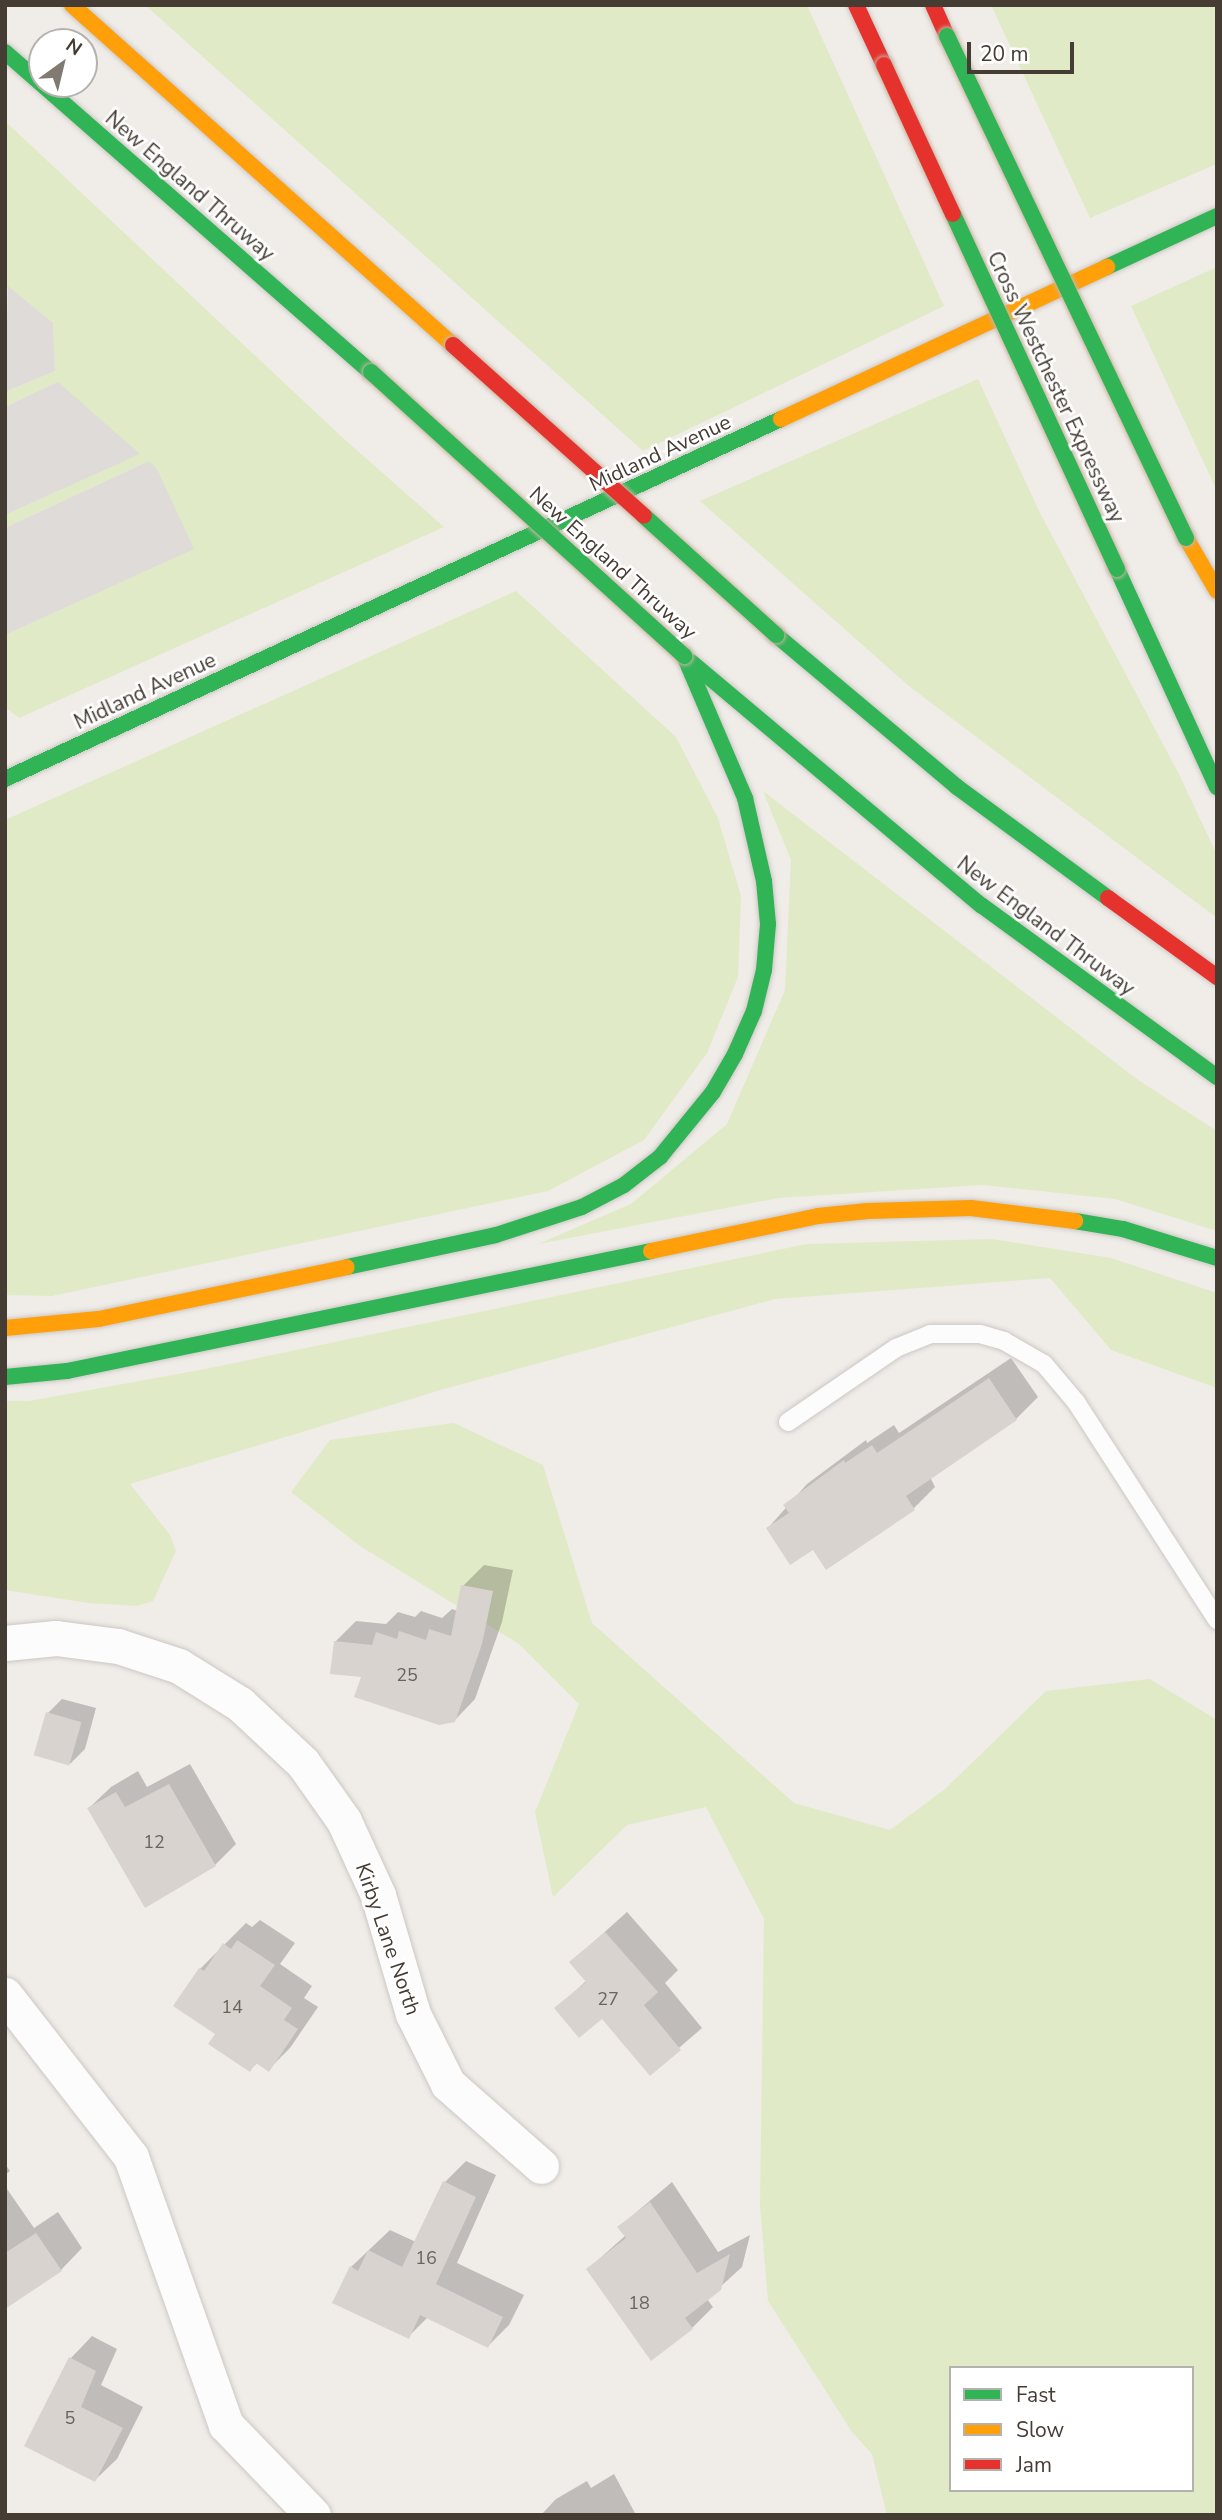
<!DOCTYPE html>
<html>
<head>
<meta charset="utf-8">
<style>
  body { margin:0 }
  #map { position:relative; width:1222px; height:2520px; overflow:hidden; background:#f0ece8; font-family:"Nunito Sans",sans-serif }
  div>[style] { position:absolute }
  .green>* { inset:0; background:#e1eac6 }
  .parking>* { inset:0; background:#dfdbd8 }
  .shadow>* { inset:0; background:#0003 }
  .building>* { inset:0; background:#d8d3cf; transform-origin:0 0 }
  .roads { filter:drop-shadow(0 0 2px #ccc8c4) drop-shadow(0 0 2px #ccc8c4) }
  .lane>* { height:18px; margin:-9px; padding:0 9px; transform-origin:9px; border-radius:9px; background:#fdfcfc }
  .street>* { height:35px; margin:-17.5px; padding:0 17.5px; transform-origin:17.5px; border-radius:17.5px; background:#fdfcfc }
  .fast>* { height:16px; margin:-8px; padding:0 8px; transform-origin:8px; border-radius:8px; background:#30b455 }
  .slow>* { height:16px; margin:-8px; padding:0 8px; transform-origin:8px; border-radius:8px; background:#ff9f0a }
  .jam>* { height:16px; margin:-8px; padding:0 8px; transform-origin:8px; border-radius:8px; background:#e5322d }
  .bridges { filter:drop-shadow(0 0 2px #c8b6a2) drop-shadow(0 0 2px #c8b6a2) }
  .fast-bridge>* { height:16px; margin:-8px; padding:0 8px; transform-origin:8px; border-radius:8px; background:#30b455 }
  .jam-bridge>* { height:16px; margin:-8px; padding:0 8px; transform-origin:8px; border-radius:8px; background:#e5322d }
  span { translate:-50% -50%; white-space:nowrap; text-align:center; line-height:1.15; -webkit-text-stroke:5px #fff; paint-order:stroke }
  .number-label { font-size:18px; color:#6b635c }
  .number-label span { -webkit-text-stroke-width:0 }
  .street-label { font-size:21px; color:#453c34 }
  .frame { position:absolute; inset:0; border:7px solid #453c34; pointer-events:none }
  .legend { position:absolute; left:949px; top:2366px; width:245px; height:126px; box-sizing:border-box; background:#fff; border:2px solid #b5b1ae; margin:0; padding:9px 12px; list-style:none; font-size:21px; color:#453c34 }
  .legend li { display:flex; align-items:center; gap:14px; height:35px }
  .legend b { width:35px; border:2px solid #b5b1ae }
  .north { position:absolute; left:28px; top:28px; width:70px; height:70px; box-sizing:border-box; background:#fff; border:2px solid #b5b1ae; border-radius:50%; rotate:34deg; font-size:19px; font-weight:700; line-height:28px; text-align:center; color:#453c34 }
  .north::after { content:''; display:block; margin:auto; width:24px; height:32px; background:#817a73; clip-path:polygon(50% 0,100% 100%,50% 72%,0 100%) }
  .scale { position:absolute; left:967px; top:42px; width:107px; height:32px; box-sizing:border-box; border:4px solid #453c34; border-top:0; padding-left:9px; font-size:21px; line-height:24px; white-space:nowrap; color:#453c34; -webkit-text-stroke:5px #fff; paint-order:stroke }
</style>
</head>
<body>
<div id="map">
  <div class="green">
    <div style="clip-path:polygon(145px 5px,807px 5px,944px 306px,643px 451px)"></div>
    <div style="clip-path:polygon(991px 5px,1217px 5px,1217px 164px,1090px 218px)"></div>
    <div style="clip-path:polygon(5px 121px,343px 438px,444px 527px,19px 718px,5px 707px,5px 635px,193px 548px,149px 461px,5px 528px,5px 515px,139px 454px,58px 383px,5px 407px,5px 392px,55px 371px,53px 323px,5px 287px)"></div>
    <div style="clip-path:polygon(1217px 267px,1217px 491px,1131px 306px)"></div>
    <div style="clip-path:polygon(978px 379px,1040px 513px,1179px 774px,1217px 855px,1217px 918px,910px 687px,700px 501px)"></div>
    <div style="clip-path:polygon(516px 591px,676px 737px,718px 818px,741px 896px,738px 977px,707px 1053px,644px 1140px,548px 1191px,52px 1296px,5px 1295px,5px 820px)"></div>
    <div style="clip-path:polygon(763px 791px,1138px 1080px,1217px 1131px,1217px 1231px,1115px 1199px,982px 1185px,779px 1198px,538px 1244px,631px 1204px,727px 1124px,785px 990px,791px 860px)"></div>
    <div style="clip-path:polygon(992px 1239px,1111px 1258px,1217px 1293px,1217px 1388px,1111px 1350px,1050px 1278px,775px 1299px,444px 1389px,130px 1484px,170px 1535px,176px 1551px,153px 1601px,137px 1606px,88px 1603px,5px 1590px,5px 1401px,29px 1401px,200px 1370px,807px 1244px)"></div>
    <div style="clip-path:polygon(evenodd,454px 1423px,543px 1465px,592px 1623px,794px 1803px,890px 1830px,945px 1789px,1046px 1691px,1150px 1679px,1217px 1720px,1217px 2515px,887px 2515px,872px 2454px,852px 2432px,768px 2301px,760px 2206px,764px 1919px,706px 1807px,627px 1825px,553px 1897px,535px 1812px,579px 1704px,519px 1644px,360px 1546px,291px 1492px,330px 1440px,454px 1423px,951px 2368px,1192px 2368px,1192px 2490px,951px 2490px,951px 2368px)"></div>
  </div>
  <div class="parking">
    <div style="clip-path:polygon(8px 286px,53px 323px,55px 371px,5px 392px)"></div>
    <div style="clip-path:polygon(58px 382px,140px 454px,5px 515px,5px 407px)"></div>
    <div style="clip-path:polygon(149px 461px,157px 469px,194px 549px,5px 635px,5px 528px)"></div>
  </div>
  <div class="shadow">
    <div style="clip-path:polygon(1011px 1358px,1038px 1397px,1016px 1419px,930px 1477px,935px 1487px,914px 1508px,826px 1567px,813px 1547px,768px 1528px,807px 1484px,866px 1440px,867px 1443px,894px 1425px,899px 1433px)"></div>
    <div style="clip-path:polygon(484px 1565px,513px 1570px,502px 1622px,475px 1699px,454px 1721px,363px 1676px,335px 1642px,356px 1621px,386px 1624px,398px 1612px,415px 1617px,421px 1611px,442px 1618px,452px 1609px,458px 1611px,463px 1586px)"></div>
    <div style="clip-path:polygon(62px 1699px,96px 1708px,85px 1749px,70px 1764px,48px 1713px)"></div>
    <div style="clip-path:polygon(190px 1764px,236px 1844px,215px 1865px,89px 1808px,111px 1787px,138px 1771px,147px 1787px)"></div>
    <div style="clip-path:polygon(627px 1912px,678px 1970px,665px 1983px,702px 2028px,650px 2073px,603px 2017px,557px 2008px,587px 1980px,571px 1962px)"></div>
    <div style="clip-path:polygon(260px 1920px,295px 1943px,280px 1964px,312px 1986px,304px 1998px,318px 2007px,290px 2048px,269px 2069px,258px 2062px,250px 2070px,217px 2034px,200px 1969px,246px 1923px,252px 1927px)"></div>
    <div style="clip-path:polygon(466px 2161px,496px 2175px,457px 2263px,524px 2295px,509px 2325px,488px 2346px,428px 2317px,408px 2337px,351px 2267px,390px 2230px,416px 2242px,445px 2182px)"></div>
    <div style="clip-path:polygon(5px 2164px,10px 2171px,5px 2175px)"></div>
    <div style="clip-path:polygon(672px 2182px,718px 2252px,750px 2235px,742px 2267px,707px 2299px,713px 2307px,692px 2328px,588px 2269px,626px 2235px,619px 2227px)"></div>
    <div style="clip-path:polygon(5px 2186px,34px 2228px,58px 2212px,82px 2248px,61px 2270px,5px 2306px)"></div>
    <div style="clip-path:polygon(92px 2336px,117px 2349px,101px 2385px,143px 2407px,117px 2459px,95px 2480px,27px 2445px,71px 2358px)"></div>
    <div style="clip-path:polygon(614px 2474px,636px 2515px,541px 2515px,556px 2499px,587px 2481px,591px 2488px)"></div>
  </div>
  <div class="building">
    <div style="clip-path:polygon(989px 1378px,1017px 1420px,906px 1496px,915px 1510px,826px 1570px,813px 1550px,790px 1565px,766px 1528px,789px 1513px,783px 1505px,844px 1460px,845px 1463px,872px 1445px,877px 1453px)"></div>
    <div style="clip-path:polygon(461px 1585px,493px 1591px,482px 1644px,455px 1722px,439px 1725px,354px 1697px,361px 1677px,330px 1674px,334px 1641px,372px 1645px,376px 1632px,397px 1639px,399px 1631px,426px 1640px,429px 1629px,451px 1636px)"></div>
    <div style="left:46px;top:1712px;width:37px;height:45px;rotate:16deg"></div>
    <div style="clip-path:polygon(169px 1784px,216px 1866px,145px 1908px,87px 1808px,116px 1792px,125px 1807px)"></div>
    <div style="clip-path:polygon(605px 1932px,658px 1992px,644px 2005px,681px 2050px,650px 2076px,602px 2019px,579px 2038px,554px 2008px,586px 1982px,569px 1962px)"></div>
    <div style="clip-path:polygon(237px 1940px,275px 1965px,260px 1986px,292px 2008px,284px 2020px,298px 2029px,269px 2072px,256px 2063px,250px 2072px,208px 2044px,215px 2034px,173px 2006px,199px 1968px,204px 1971px,223px 1943px,231px 1949px)"></div>
    <div style="clip-path:polygon(443px 2181px,476px 2197px,436px 2284px,503px 2317px,488px 2348px,420px 2315px,409px 2339px,332px 2303px,350px 2266px,358px 2271px,368px 2250px,402px 2267px)"></div>
    <div style="clip-path:polygon(650px 2202px,697px 2273px,730px 2254px,721px 2290px,685px 2318px,693px 2329px,651px 2361px,586px 2269px,626px 2238px,617px 2227px)"></div>
    <div style="clip-path:polygon(36px 2233px,62px 2271px,5px 2309px,5px 2253px)"></div>
    <div style="clip-path:polygon(69px 2357px,96px 2371px,81px 2407px,123px 2428px,95px 2482px,24px 2446px)"></div>
  </div>
  <div class="roads">
    <div class="lane">
      <div style="left:788px;top:1422px;width:131px;rotate:-34.4deg"></div>
      <div style="left:896px;top:1348px;width:37px;rotate:-22deg"></div>
      <div style="left:930px;top:1334px;width:50px"></div>
      <div style="left:980px;top:1334px;width:25px;rotate:16deg"></div>
      <div style="left:1004px;top:1341px;width:46px;rotate:29.9deg"></div>
      <div style="left:1044px;top:1364px;width:50px;rotate:49.9deg"></div>
      <div style="left:1076px;top:1402px;width:260px;rotate:57.1deg"></div>
    </div>
    <div class="street">
      <div style="left:5px;top:1643px;width:51px;rotate:-5.6deg"></div>
      <div style="left:56px;top:1638px;width:63px;rotate:7.4deg"></div>
      <div style="left:118px;top:1646px;width:64px;rotate:18.2deg"></div>
      <div style="left:179px;top:1666px;width:72px;rotate:31.9deg"></div>
      <div style="left:240px;top:1704px;width:86px;rotate:43.1deg"></div>
      <div style="left:303px;top:1763px;width:71px;rotate:54.7deg"></div>
      <div style="left:344px;top:1821px;width:81px;rotate:65.3deg"></div>
      <div style="left:378px;top:1895px;width:124px;rotate:73.6deg"></div>
      <div style="left:413px;top:2014px;width:78px;rotate:63.4deg"></div>
      <div style="left:448px;top:2084px;width:124px;rotate:41.4deg"></div>
      <div style="left:5px;top:1995px;width:205px;rotate:52.1deg"></div>
      <div style="left:131px;top:2157px;width:284px;rotate:70.5deg"></div>
      <div style="left:226px;top:2425px;width:125px;rotate:46deg"></div>
    </div>
    <div class="fast">
      <div style="left:5px;top:52px;width:486px;rotate:41.2deg"></div>
      <div style="left:1107px;top:267px;width:121px;rotate:-24.9deg"></div>
      <div style="left:1117px;top:569px;width:240px;rotate:65.4deg"></div>
      <div style="left:776px;top:635px;width:236px;rotate:40deg"></div>
      <div style="left:957px;top:787px;width:187px;rotate:36.3deg"></div>
      <div style="left:691px;top:662px;width:378px;rotate:40deg"></div>
      <div style="left:981px;top:905px;width:292px;rotate:36.1deg"></div>
      <div style="left:5px;top:779px;width:855px;rotate:-24.89deg"></div>
      <div style="left:1075px;top:1221px;width:49px;rotate:9.5deg"></div>
      <div style="left:1123px;top:1229px;width:98px;rotate:17.1deg"></div>
      <div style="left:347px;top:1267px;width:152px;rotate:-12.1deg"></div>
      <div style="left:496px;top:1235px;width:90px;rotate:-18deg"></div>
      <div style="left:582px;top:1207px;width:47px;rotate:-27.6deg"></div>
      <div style="left:624px;top:1185px;width:46px;rotate:-37.9deg"></div>
      <div style="left:660px;top:1157px;width:84px;rotate:-50.8deg"></div>
      <div style="left:713px;top:1092px;width:44px;rotate:-59.9deg"></div>
      <div style="left:735px;top:1054px;width:47px;rotate:-66.2deg"></div>
      <div style="left:754px;top:1011px;width:42px;rotate:-76.3deg"></div>
      <div style="left:764px;top:970px;width:46px;rotate:-85deg"></div>
      <div style="left:768px;top:924px;width:43px;rotate:-95.3deg"></div>
      <div style="left:764px;top:881px;width:85px;rotate:-102.9deg"></div>
      <div style="left:745px;top:798px;width:155px;rotate:-113.2deg"></div>
      <div style="left:5px;top:1377px;width:62px;rotate:-5.5deg"></div>
      <div style="left:67px;top:1371px;width:596px;rotate:-11.61deg"></div>
    </div>
    <div class="slow">
      <div style="left:72px;top:5px;width:511px;rotate:41.75deg"></div>
      <div style="left:781px;top:419px;width:360px;rotate:-25deg"></div>
      <div style="left:1186px;top:538px;width:61px;rotate:59.7deg"></div>
      <div style="left:651px;top:1251px;width:171px;rotate:-11.8deg"></div>
      <div style="left:818px;top:1216px;width:50px;rotate:-5.7deg"></div>
      <div style="left:868px;top:1211px;width:103px;rotate:-1.7deg"></div>
      <div style="left:971px;top:1208px;width:105px;rotate:7.1deg"></div>
      <div style="left:5px;top:1328px;width:94px;rotate:-5.5deg"></div>
      <div style="left:99px;top:1319px;width:253px;rotate:-11.8deg"></div>
    </div>
    <div class="jam">
      <div style="left:856px;top:5px;width:66px;rotate:65deg"></div>
      <div style="left:933px;top:5px;width:34px;rotate:66deg"></div>
      <div style="left:1108px;top:898px;width:135px;rotate:35.9deg"></div>
    </div>
  </div>
  <div class="bridges">
    <div class="fast-bridge">
      <div style="left:947px;top:36px;width:556px;rotate:64.54deg"></div>
      <div style="left:953px;top:214px;width:391px;rotate:65.2deg"></div>
      <div style="left:371px;top:372px;width:423px;rotate:42.2deg"></div>
      <div style="left:644px;top:516px;width:178px;rotate:42deg"></div>
    </div>
    <div class="jam-bridge">
      <div style="left:884px;top:65px;width:164px;rotate:65.2deg"></div>
      <div style="left:453px;top:345px;width:256px;rotate:41.8deg"></div>
    </div>
  </div>
  <div class="number-label">
    <span style="left:407px;top:1675px">25</span>
    <span style="left:154px;top:1842px">12</span>
    <span style="left:608px;top:1999px">27</span>
    <span style="left:232px;top:2007px">14</span>
    <span style="left:426px;top:2258px">16</span>
    <span style="left:639px;top:2303px">18</span>
    <span style="left:70px;top:2418px">5</span>
  </div>
  <div class="street-label">
    <span style="left:190px;top:186px;rotate:41deg">New England Thruway</span>
    <span style="left:1056px;top:387px;rotate:65deg">Cross Westchester Expressway</span>
    <span style="left:660px;top:453px;rotate:-25deg">Midland Avenue</span>
    <span style="left:613px;top:563px;rotate:42deg">New England Thruway</span>
    <span style="left:145px;top:691px;rotate:-25deg">Midland Avenue</span>
    <span style="left:1046px;top:926px;rotate:37deg">New England Thruway</span>
    <span style="left:388px;top:1939px;rotate:71deg">Kirby Lane North</span>
  </div>
  <div class="frame"></div>
  <ul class="legend">
  <li><b style="height:9px;background:#30b455"></b>Fast</li>
  <li><b style="height:9px;background:#ff9f0a"></b>Slow</li>
  <li><b style="height:9px;background:#e5322d"></b>Jam</li>
  </ul>
  <div class="north">N</div>
  <div class="scale">20 m</div>
</div>
</body>
</html>
